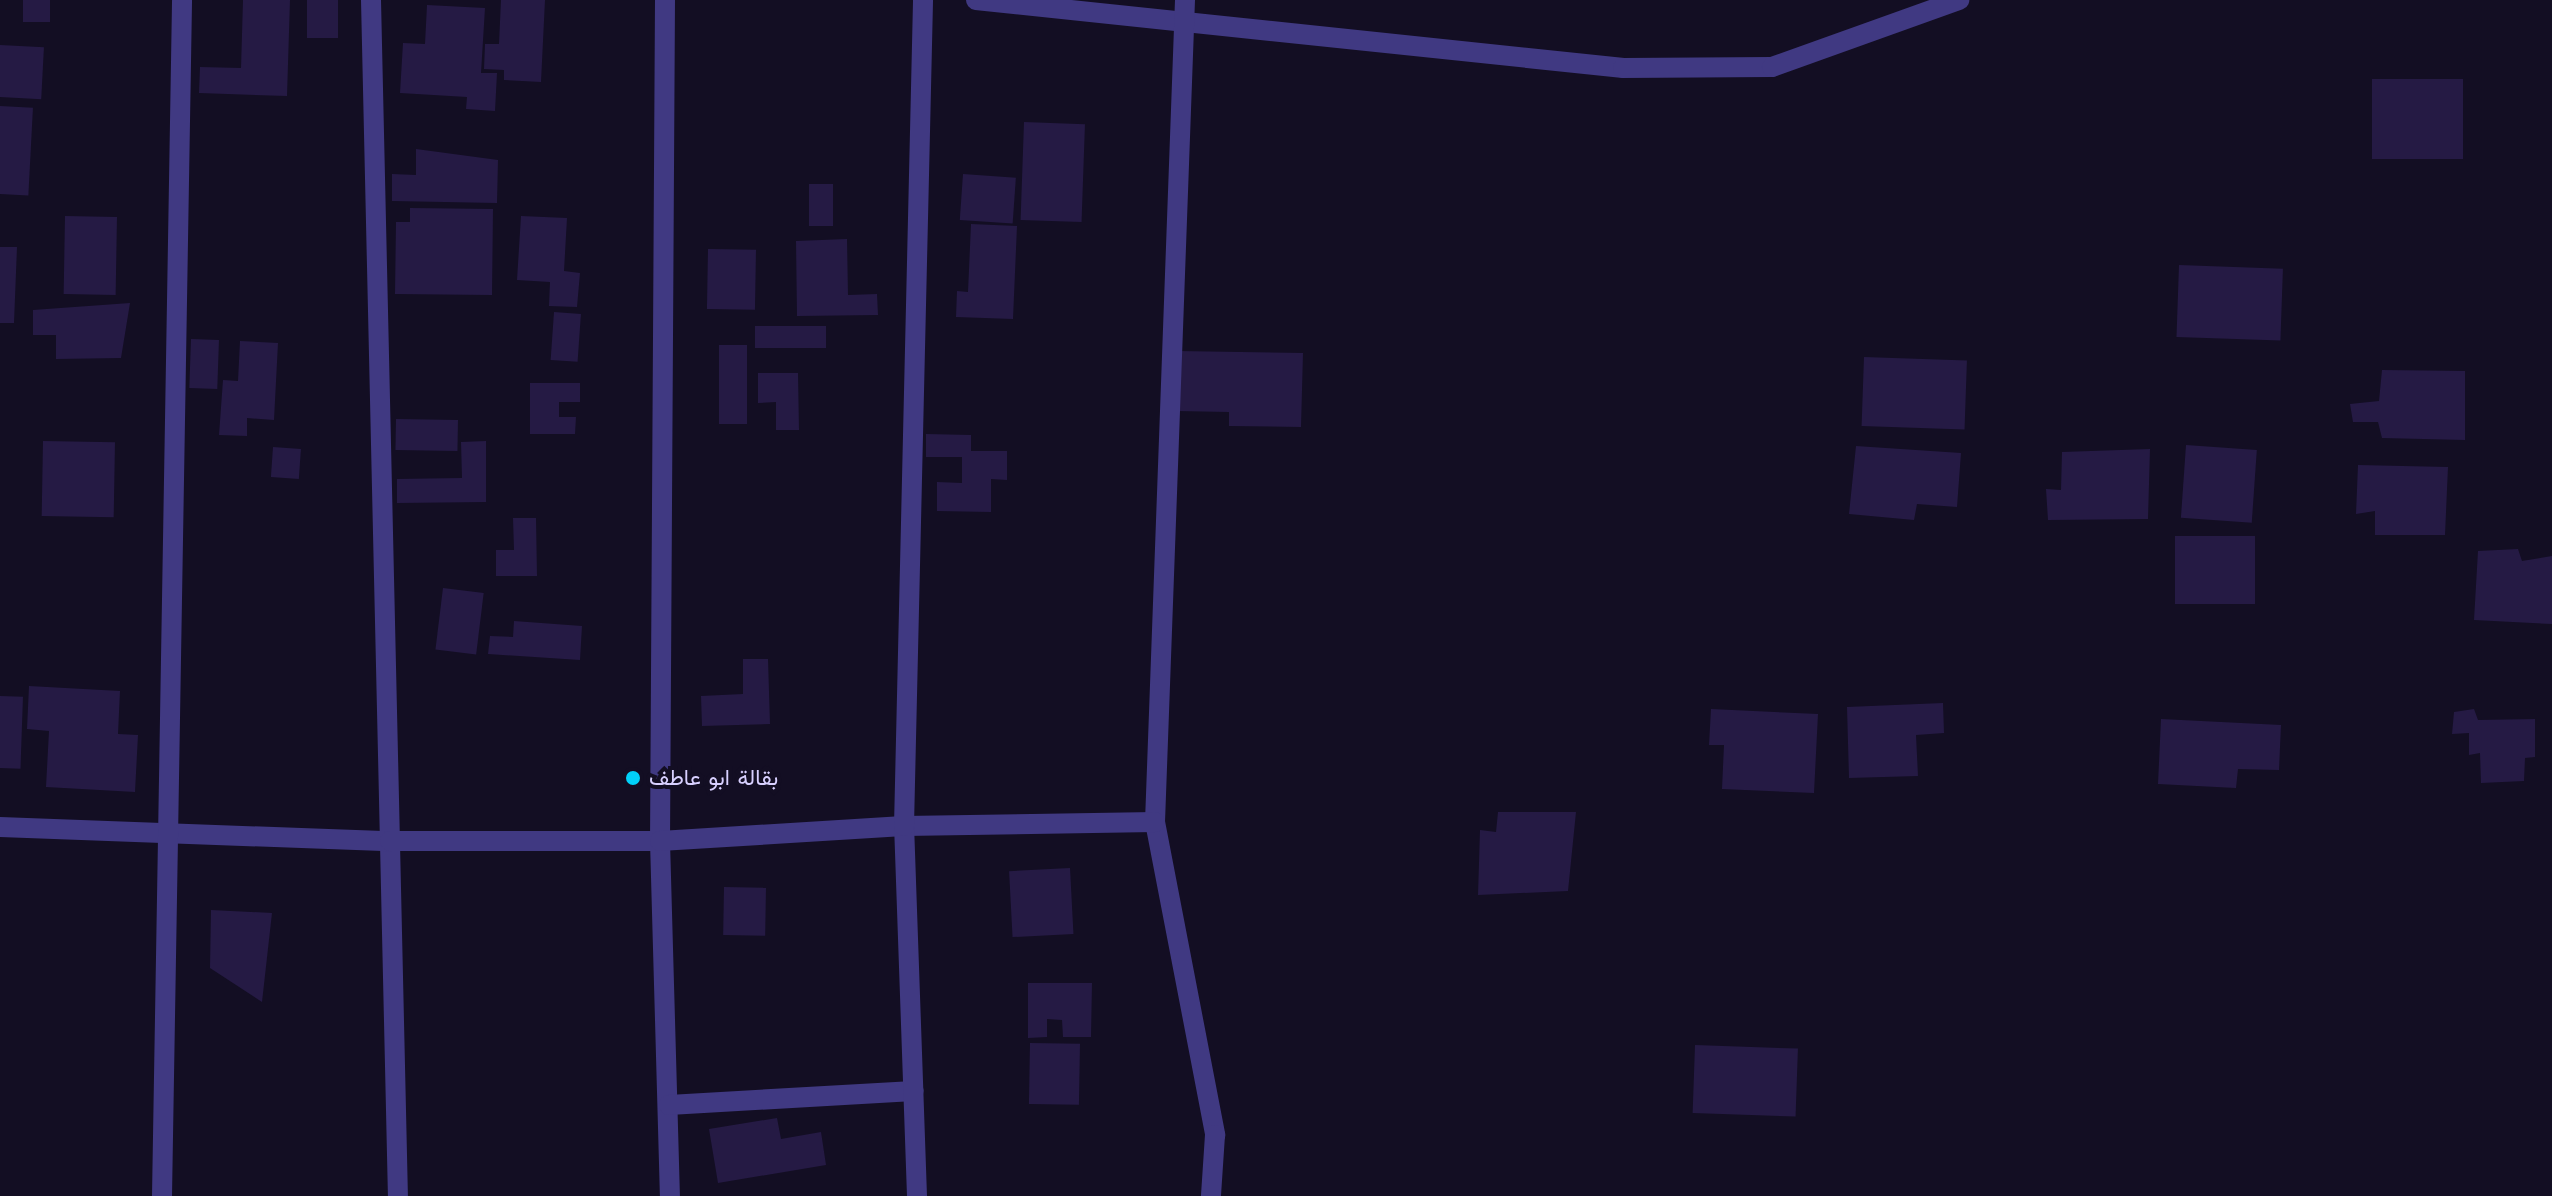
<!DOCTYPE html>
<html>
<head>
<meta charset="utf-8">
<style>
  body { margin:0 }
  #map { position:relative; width:2552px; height:1196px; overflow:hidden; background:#130e23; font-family:"Work Sans",Vazirmatn,sans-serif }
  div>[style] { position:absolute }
  .building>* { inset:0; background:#251a44; transform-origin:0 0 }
  .minor>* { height:20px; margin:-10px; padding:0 10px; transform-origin:10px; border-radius:10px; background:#403982 }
  .dots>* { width:22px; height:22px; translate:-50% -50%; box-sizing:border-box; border:4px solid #130e23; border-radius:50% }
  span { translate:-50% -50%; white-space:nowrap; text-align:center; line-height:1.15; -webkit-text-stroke:8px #130e23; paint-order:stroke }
  .poi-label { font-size:22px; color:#d8d0ff }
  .left { translate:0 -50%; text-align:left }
</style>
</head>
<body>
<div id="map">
  <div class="building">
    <div style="left:23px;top:0;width:27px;height:22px"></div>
    <div style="clip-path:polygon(243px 0,290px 0,287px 96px,199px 93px,200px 67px,241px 68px)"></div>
    <div style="left:307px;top:0;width:31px;height:38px"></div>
    <div style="clip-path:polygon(501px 0,545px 0,541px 82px,504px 80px,504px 70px,484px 69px,485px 44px,499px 44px)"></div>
    <div style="clip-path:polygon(427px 5px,485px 8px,481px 73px,497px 73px,495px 111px,466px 109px,467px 97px,400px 93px,403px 43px,425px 44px)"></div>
    <div style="left:0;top:45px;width:44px;height:52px;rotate:3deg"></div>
    <div style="left:2372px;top:79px;width:91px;height:80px"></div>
    <div style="left:0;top:106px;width:33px;height:88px;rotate:3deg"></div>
    <div style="left:1024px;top:122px;width:61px;height:98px;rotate:2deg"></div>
    <div style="clip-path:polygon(416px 149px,498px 160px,497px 203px,392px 201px,392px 174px,416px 175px)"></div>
    <div style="left:963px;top:174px;width:53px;height:46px;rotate:4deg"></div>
    <div style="left:809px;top:184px;width:24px;height:42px"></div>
    <div style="clip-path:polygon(410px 208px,493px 209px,492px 295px,395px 294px,396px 222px,410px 222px)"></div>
    <div style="left:65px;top:216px;width:52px;height:78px;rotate:1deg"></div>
    <div style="clip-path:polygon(521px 216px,567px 218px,564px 271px,580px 273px,577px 307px,549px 306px,550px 282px,517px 280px)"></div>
    <div style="clip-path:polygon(971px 224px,1017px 226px,1013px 319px,956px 317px,957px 291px,968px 292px)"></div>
    <div style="clip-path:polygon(847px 239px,848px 295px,877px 294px,878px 315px,797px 316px,796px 241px)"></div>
    <div style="clip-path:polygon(0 247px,17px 247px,14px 323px,0 323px)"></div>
    <div style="left:708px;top:249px;width:48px;height:60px;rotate:1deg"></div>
    <div style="left:2179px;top:265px;width:104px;height:72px;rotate:2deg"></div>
    <div style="clip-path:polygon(130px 303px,121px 358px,56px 359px,56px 335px,33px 335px,33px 310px)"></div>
    <div style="left:554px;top:312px;width:27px;height:48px;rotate:4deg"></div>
    <div style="left:755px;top:326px;width:71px;height:22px"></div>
    <div style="left:191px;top:339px;width:28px;height:49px;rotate:2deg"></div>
    <div style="clip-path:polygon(240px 341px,278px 343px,274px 420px,247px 418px,247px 436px,219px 435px,223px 380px,238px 381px)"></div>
    <div style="left:719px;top:345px;width:28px;height:79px"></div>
    <div style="clip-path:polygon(1177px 351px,1303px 353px,1301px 427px,1229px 426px,1229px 412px,1176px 411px)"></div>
    <div style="left:1864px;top:357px;width:103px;height:69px;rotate:2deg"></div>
    <div style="clip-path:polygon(2382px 370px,2465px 371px,2465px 440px,2382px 438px,2378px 422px,2353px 422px,2350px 404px,2379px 401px)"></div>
    <div style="clip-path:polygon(758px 373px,798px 373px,799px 430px,776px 430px,776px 402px,758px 403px)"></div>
    <div style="clip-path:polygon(530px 383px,580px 383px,580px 402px,559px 402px,559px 417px,576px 417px,575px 434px,530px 434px)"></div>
    <div style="left:396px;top:419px;width:62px;height:31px;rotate:1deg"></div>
    <div style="clip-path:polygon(926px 434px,971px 435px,971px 451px,1007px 451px,1007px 480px,991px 479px,991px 512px,937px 511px,937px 482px,962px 483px,962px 457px,926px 457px)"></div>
    <div style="left:43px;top:441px;width:72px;height:75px;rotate:1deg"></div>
    <div style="clip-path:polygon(486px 441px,486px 502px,397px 503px,397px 479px,462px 478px,461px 442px)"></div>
    <div style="left:2186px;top:445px;width:71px;height:73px;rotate:4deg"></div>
    <div style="clip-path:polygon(1856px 446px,1961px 453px,1957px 507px,1917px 504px,1914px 520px,1849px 514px)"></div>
    <div style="left:273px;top:447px;width:28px;height:30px;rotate:4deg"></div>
    <div style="clip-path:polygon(2150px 449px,2148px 519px,2048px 520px,2046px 489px,2061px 490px,2062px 452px)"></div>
    <div style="clip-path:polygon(2358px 465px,2448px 467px,2445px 535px,2375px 535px,2375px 511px,2356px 514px)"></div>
    <div style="clip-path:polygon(513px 518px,536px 518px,537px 576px,496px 576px,496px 550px,514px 550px)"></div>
    <div style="left:2175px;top:536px;width:80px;height:68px"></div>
    <div style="clip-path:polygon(2518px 549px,2522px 561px,2552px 556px,2552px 624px,2474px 620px,2478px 551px)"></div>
    <div style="left:443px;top:588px;width:41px;height:62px;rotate:7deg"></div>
    <div style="clip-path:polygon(514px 621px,582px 626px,580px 660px,488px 654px,490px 636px,513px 637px)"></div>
    <div style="clip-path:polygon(743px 659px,768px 659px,770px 724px,702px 726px,701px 696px,743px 694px)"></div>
    <div style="clip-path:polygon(29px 686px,120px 691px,118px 734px,138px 735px,135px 792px,46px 787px,49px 731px,27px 729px)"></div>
    <div style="left:0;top:696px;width:23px;height:72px;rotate:2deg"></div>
    <div style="clip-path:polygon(1943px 703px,1944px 733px,1916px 735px,1918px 776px,1849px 778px,1847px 707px)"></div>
    <div style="clip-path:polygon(1711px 709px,1818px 714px,1814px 793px,1722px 789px,1724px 745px,1709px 745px)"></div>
    <div style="clip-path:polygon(2474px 709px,2478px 720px,2535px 719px,2535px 757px,2525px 758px,2524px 781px,2481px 783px,2480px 753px,2469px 755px,2469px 733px,2452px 734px,2454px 712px)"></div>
    <div style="clip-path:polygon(2161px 719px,2281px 725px,2279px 770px,2238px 769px,2236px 788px,2158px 784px)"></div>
    <div style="clip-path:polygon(1498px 812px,1576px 812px,1568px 891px,1478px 895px,1480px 830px,1496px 832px)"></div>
    <div style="left:1070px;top:868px;width:66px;height:61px;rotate:87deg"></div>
    <div style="left:724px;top:887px;width:42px;height:48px;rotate:1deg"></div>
    <div style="clip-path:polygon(211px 910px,272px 913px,262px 1002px,210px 968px)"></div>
    <div style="clip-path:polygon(1028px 983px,1092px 983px,1091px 1037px,1063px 1037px,1062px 1020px,1047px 1019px,1047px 1037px,1028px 1038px)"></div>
    <div style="left:1030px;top:1043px;width:50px;height:61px;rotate:1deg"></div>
    <div style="left:1695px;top:1045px;width:103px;height:68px;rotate:2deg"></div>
    <div style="clip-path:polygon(777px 1118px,781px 1139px,821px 1132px,826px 1165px,718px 1183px,709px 1129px)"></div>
  </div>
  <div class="minor">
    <div style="left:371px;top:0;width:1196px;rotate:88.71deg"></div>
    <div style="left:665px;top:0;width:841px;rotate:90.34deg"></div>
    <div style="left:660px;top:841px;width:355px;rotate:88.4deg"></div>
    <div style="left:976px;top:0;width:651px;rotate:6deg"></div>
    <div style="left:1623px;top:68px;width:149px;rotate:-0.4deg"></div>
    <div style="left:1772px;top:67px;width:199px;rotate:-19.7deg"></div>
    <div style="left:1185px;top:0;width:823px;rotate:92.09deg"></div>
    <div style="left:1155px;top:822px;width:319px;rotate:79.1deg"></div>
    <div style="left:1215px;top:1135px;width:61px;rotate:93.8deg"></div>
    <div style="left:0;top:827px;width:390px;rotate:2.1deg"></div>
    <div style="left:390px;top:841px;width:270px"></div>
    <div style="left:660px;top:841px;width:244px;rotate:-3.5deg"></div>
    <div style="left:904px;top:826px;width:251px;rotate:-0.9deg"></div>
    <div style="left:669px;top:1105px;width:245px;rotate:-3.3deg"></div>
    <div style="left:162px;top:1196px;width:1196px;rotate:-89.04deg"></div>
    <div style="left:917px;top:1196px;width:370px;rotate:-92deg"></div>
    <div style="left:904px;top:826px;width:826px;rotate:-88.68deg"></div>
  </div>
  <div class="dots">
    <div style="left:633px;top:778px;background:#01d1f9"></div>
  </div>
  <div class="poi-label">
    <span class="left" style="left:649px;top:778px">بقالة ابو عاطف</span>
  </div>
</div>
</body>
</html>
